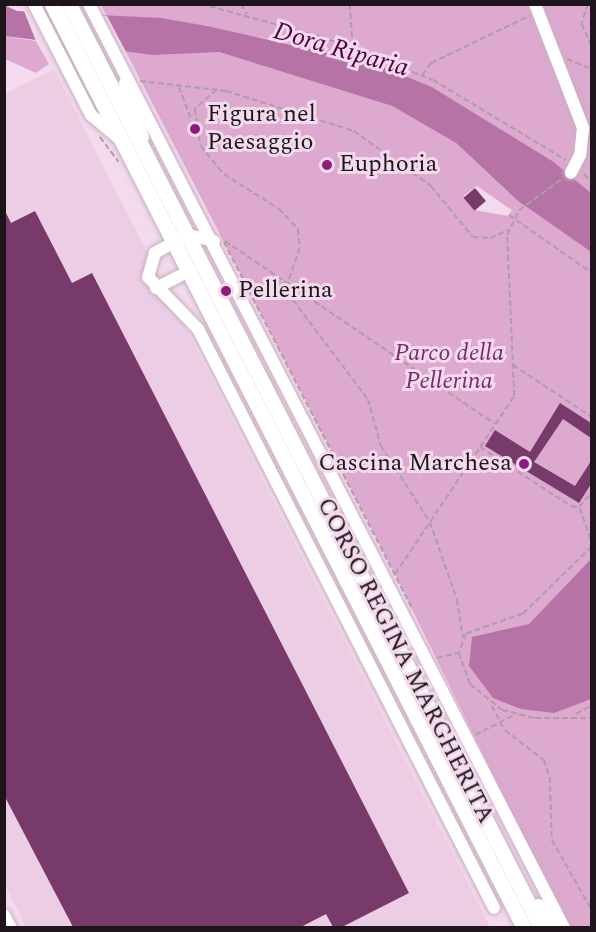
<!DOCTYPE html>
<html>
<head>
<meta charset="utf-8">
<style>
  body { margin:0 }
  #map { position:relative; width:596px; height:932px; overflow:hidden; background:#f3daec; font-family:Spectral,serif }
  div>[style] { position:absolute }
  .built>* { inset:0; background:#edcde4 }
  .green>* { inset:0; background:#dda9cf }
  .water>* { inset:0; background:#b674a6 }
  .pier>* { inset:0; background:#f3daec }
  .building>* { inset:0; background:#773a6a; transform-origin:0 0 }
  .path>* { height:1.5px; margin-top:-0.75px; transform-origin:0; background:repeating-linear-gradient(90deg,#b09dab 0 6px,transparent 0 9px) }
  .roads { filter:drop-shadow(0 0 2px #c8b0c1) drop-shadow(0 0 2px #c8b0c1) }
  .minor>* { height:12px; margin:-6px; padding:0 6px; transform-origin:6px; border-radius:6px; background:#fff }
  .major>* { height:15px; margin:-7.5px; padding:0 7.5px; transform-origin:7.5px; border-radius:7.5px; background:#fff }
  .dots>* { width:16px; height:16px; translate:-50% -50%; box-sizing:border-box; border:3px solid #f3daec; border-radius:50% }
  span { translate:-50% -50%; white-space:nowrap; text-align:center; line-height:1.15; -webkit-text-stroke:6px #f3daec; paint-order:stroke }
  .poi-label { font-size:24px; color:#1d151b }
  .left { translate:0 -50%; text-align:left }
  .right { translate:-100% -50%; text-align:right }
  .park-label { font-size:24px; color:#7b2b6b; font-style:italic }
  .street-label { font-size:24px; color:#1d151b }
  .water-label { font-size:26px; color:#530047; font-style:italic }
  .frame { position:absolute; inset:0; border:6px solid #1d151b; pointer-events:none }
</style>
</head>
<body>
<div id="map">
  <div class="built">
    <div style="clip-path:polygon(54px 69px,490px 927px,26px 927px,5px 885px,5px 94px)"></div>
  </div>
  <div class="green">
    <div style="clip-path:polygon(101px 5px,591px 5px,591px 193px,554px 162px,432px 87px,376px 64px,264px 38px,107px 16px)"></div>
    <div style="clip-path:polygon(4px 36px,36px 41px,49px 64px,36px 73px,5px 59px)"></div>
    <div style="clip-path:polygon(evenodd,126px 52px,219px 52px,392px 106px,456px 143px,518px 201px,591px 252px,591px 927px,567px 927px,395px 574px,126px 52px,477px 186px,512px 210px,508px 216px,474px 210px,463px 196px,477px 186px)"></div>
  </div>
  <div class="water">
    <div style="clip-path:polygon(4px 5px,17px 11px,161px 18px,207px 26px,376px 64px,432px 87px,554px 162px,591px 193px,591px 252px,518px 201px,456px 143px,392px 106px,219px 52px,153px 55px,5px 36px)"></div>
    <div style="clip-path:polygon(591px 559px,591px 699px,554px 713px,521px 709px,493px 698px,469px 666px,472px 637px,529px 624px)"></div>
  </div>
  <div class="pier">
    <div style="clip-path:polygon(24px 11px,107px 16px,126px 52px,36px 41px)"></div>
  </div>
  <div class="building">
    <div style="left:475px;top:188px;width:17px;height:15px;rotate:50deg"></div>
    <div style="clip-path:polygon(4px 209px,11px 223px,35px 211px,72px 283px,92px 273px,409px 893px,342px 927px,333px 927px,326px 914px,301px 927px,73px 927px,4px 795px)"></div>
    <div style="clip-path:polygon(560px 403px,591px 423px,591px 438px,563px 419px,534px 462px,575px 486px,591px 461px,591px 484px,579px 503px,485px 446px,495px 430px,530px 452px)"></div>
  </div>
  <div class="path">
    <div style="left:201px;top:4px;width:123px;rotate:15.1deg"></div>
    <div style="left:320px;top:36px;width:121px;rotate:21.3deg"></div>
    <div style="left:433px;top:80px;width:155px;rotate:31deg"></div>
    <div style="left:241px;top:4px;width:12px;rotate:59deg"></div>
    <div style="left:350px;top:4px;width:43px;rotate:86deg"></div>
    <div style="left:588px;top:4px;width:21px;rotate:107deg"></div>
    <div style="left:582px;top:24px;width:24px;rotate:66deg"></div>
    <div style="left:567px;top:59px;width:27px;rotate:22deg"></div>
    <div style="left:422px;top:75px;width:15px;rotate:-53deg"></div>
    <div style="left:431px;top:63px;width:109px;rotate:-25.6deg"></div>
    <div style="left:140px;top:81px;width:87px;rotate:6.6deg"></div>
    <div style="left:226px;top:91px;width:134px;rotate:17.4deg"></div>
    <div style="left:354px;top:131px;width:95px;rotate:35.5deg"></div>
    <div style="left:431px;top:186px;width:66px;rotate:50.5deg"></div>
    <div style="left:473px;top:237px;width:17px;rotate:3deg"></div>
    <div style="left:490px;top:238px;width:21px;rotate:-23deg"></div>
    <div style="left:179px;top:87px;width:33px;rotate:69deg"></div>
    <div style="left:217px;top:90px;width:29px;rotate:139deg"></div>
    <div style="left:195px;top:109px;width:37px;rotate:81deg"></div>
    <div style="left:201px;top:146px;width:36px;rotate:51deg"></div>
    <div style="left:224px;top:174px;width:65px;rotate:32.5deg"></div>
    <div style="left:279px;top:209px;width:28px;rotate:46deg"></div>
    <div style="left:298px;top:229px;width:19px;rotate:84deg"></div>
    <div style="left:300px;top:248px;width:36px;rotate:109deg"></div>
    <div style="left:288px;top:282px;width:19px;rotate:74deg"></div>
    <div style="left:293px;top:300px;width:124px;rotate:52.9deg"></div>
    <div style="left:368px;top:399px;width:49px;rotate:74.5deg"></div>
    <div style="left:381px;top:446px;width:90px;rotate:57.2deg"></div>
    <div style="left:430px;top:522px;width:82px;rotate:70.7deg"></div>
    <div style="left:457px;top:599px;width:39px;rotate:81deg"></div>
    <div style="left:100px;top:137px;width:31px;rotate:53deg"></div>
    <div style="left:584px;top:174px;width:11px;rotate:45deg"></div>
    <div style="left:509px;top:215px;width:101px;rotate:34.9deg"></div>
    <div style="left:225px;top:241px;width:325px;rotate:34.1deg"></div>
    <div style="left:224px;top:242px;width:413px;rotate:62.8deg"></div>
    <div style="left:513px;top:365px;width:95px;rotate:33.4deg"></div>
    <div style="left:480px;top:447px;width:108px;rotate:33deg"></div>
    <div style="left:571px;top:506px;width:8px;rotate:7deg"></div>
    <div style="left:579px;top:507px;width:20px;rotate:-49deg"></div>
    <div style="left:580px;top:508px;width:36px;rotate:71deg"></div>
    <div style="left:592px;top:547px;width:96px;rotate:135.8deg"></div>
    <div style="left:523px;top:614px;width:60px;rotate:160.7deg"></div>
    <div style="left:466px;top:634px;width:20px;rotate:110deg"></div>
    <div style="left:459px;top:653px;width:33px;rotate:70deg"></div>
    <div style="left:470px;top:684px;width:41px;rotate:39.1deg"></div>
    <div style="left:502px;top:710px;width:34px;rotate:14deg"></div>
    <div style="left:535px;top:718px;width:57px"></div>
    <div style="left:395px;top:574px;width:214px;rotate:-56.2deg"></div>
    <div style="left:514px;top:396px;width:161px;rotate:-92.5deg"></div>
    <div style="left:507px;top:235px;width:28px;rotate:-64deg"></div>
    <div style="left:519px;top:210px;width:53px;rotate:-35.8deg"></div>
    <div style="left:437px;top:658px;width:22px;rotate:-13deg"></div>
    <div style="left:492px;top:706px;width:27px;rotate:62deg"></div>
    <div style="left:505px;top:730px;width:49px;rotate:37.6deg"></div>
    <div style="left:544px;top:760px;width:18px;rotate:71deg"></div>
    <div style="left:550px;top:777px;width:63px;rotate:88.2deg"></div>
    <div style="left:552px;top:840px;width:81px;rotate:60.3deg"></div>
    <div style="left:576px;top:714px;width:18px;rotate:-29deg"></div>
    <div style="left:475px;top:735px;width:44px;rotate:-27.1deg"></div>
  </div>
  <div class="roads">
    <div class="minor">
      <div style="left:34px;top:4px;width:125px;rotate:62.8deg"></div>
      <div style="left:91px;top:115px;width:38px;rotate:40deg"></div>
      <div style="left:89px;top:4px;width:1039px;rotate:62.79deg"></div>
      <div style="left:535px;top:4px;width:133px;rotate:68.8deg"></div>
      <div style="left:583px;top:128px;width:27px;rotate:96deg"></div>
      <div style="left:580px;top:155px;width:20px;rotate:117deg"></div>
      <div style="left:125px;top:83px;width:57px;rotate:71.6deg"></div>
      <div style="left:214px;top:241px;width:28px;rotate:-167deg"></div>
      <div style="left:187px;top:235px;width:37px;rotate:151deg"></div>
      <div style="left:155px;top:253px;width:25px;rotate:106deg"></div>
      <div style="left:148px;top:277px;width:72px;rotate:46.1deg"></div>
      <div style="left:198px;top:329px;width:650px;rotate:62.92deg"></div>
      <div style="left:156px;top:288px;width:38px;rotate:-27deg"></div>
      <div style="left:4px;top:915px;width:15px;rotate:62deg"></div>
    </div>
    <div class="major">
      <div style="left:52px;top:4px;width:1038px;rotate:62.94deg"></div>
      <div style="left:69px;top:4px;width:1038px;rotate:62.94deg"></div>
      <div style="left:538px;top:906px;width:28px;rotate:52deg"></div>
    </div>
  </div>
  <div class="dots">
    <div style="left:195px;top:129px;background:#8e1b7b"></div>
    <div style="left:327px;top:165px;background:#8e1b7b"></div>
    <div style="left:226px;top:291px;background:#8e1b7b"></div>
    <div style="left:524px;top:464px;background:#8e1b7b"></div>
  </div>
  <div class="poi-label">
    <span class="left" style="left:207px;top:129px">Figura nel<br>Paesaggio</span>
    <span class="left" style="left:339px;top:165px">Euphoria</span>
    <span class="left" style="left:238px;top:291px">Pellerina</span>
    <span class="right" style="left:512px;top:464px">Cascina Marchesa</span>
  </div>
  <div class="park-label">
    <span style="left:449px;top:368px">Parco della<br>Pellerina</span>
  </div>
  <div class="street-label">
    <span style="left:405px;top:661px;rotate:63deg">CORSO REGINA MARGHERITA</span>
  </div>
  <div class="water-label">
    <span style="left:341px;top:50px;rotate:16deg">Dora Riparia</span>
  </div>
  <div class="frame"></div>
</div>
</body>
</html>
